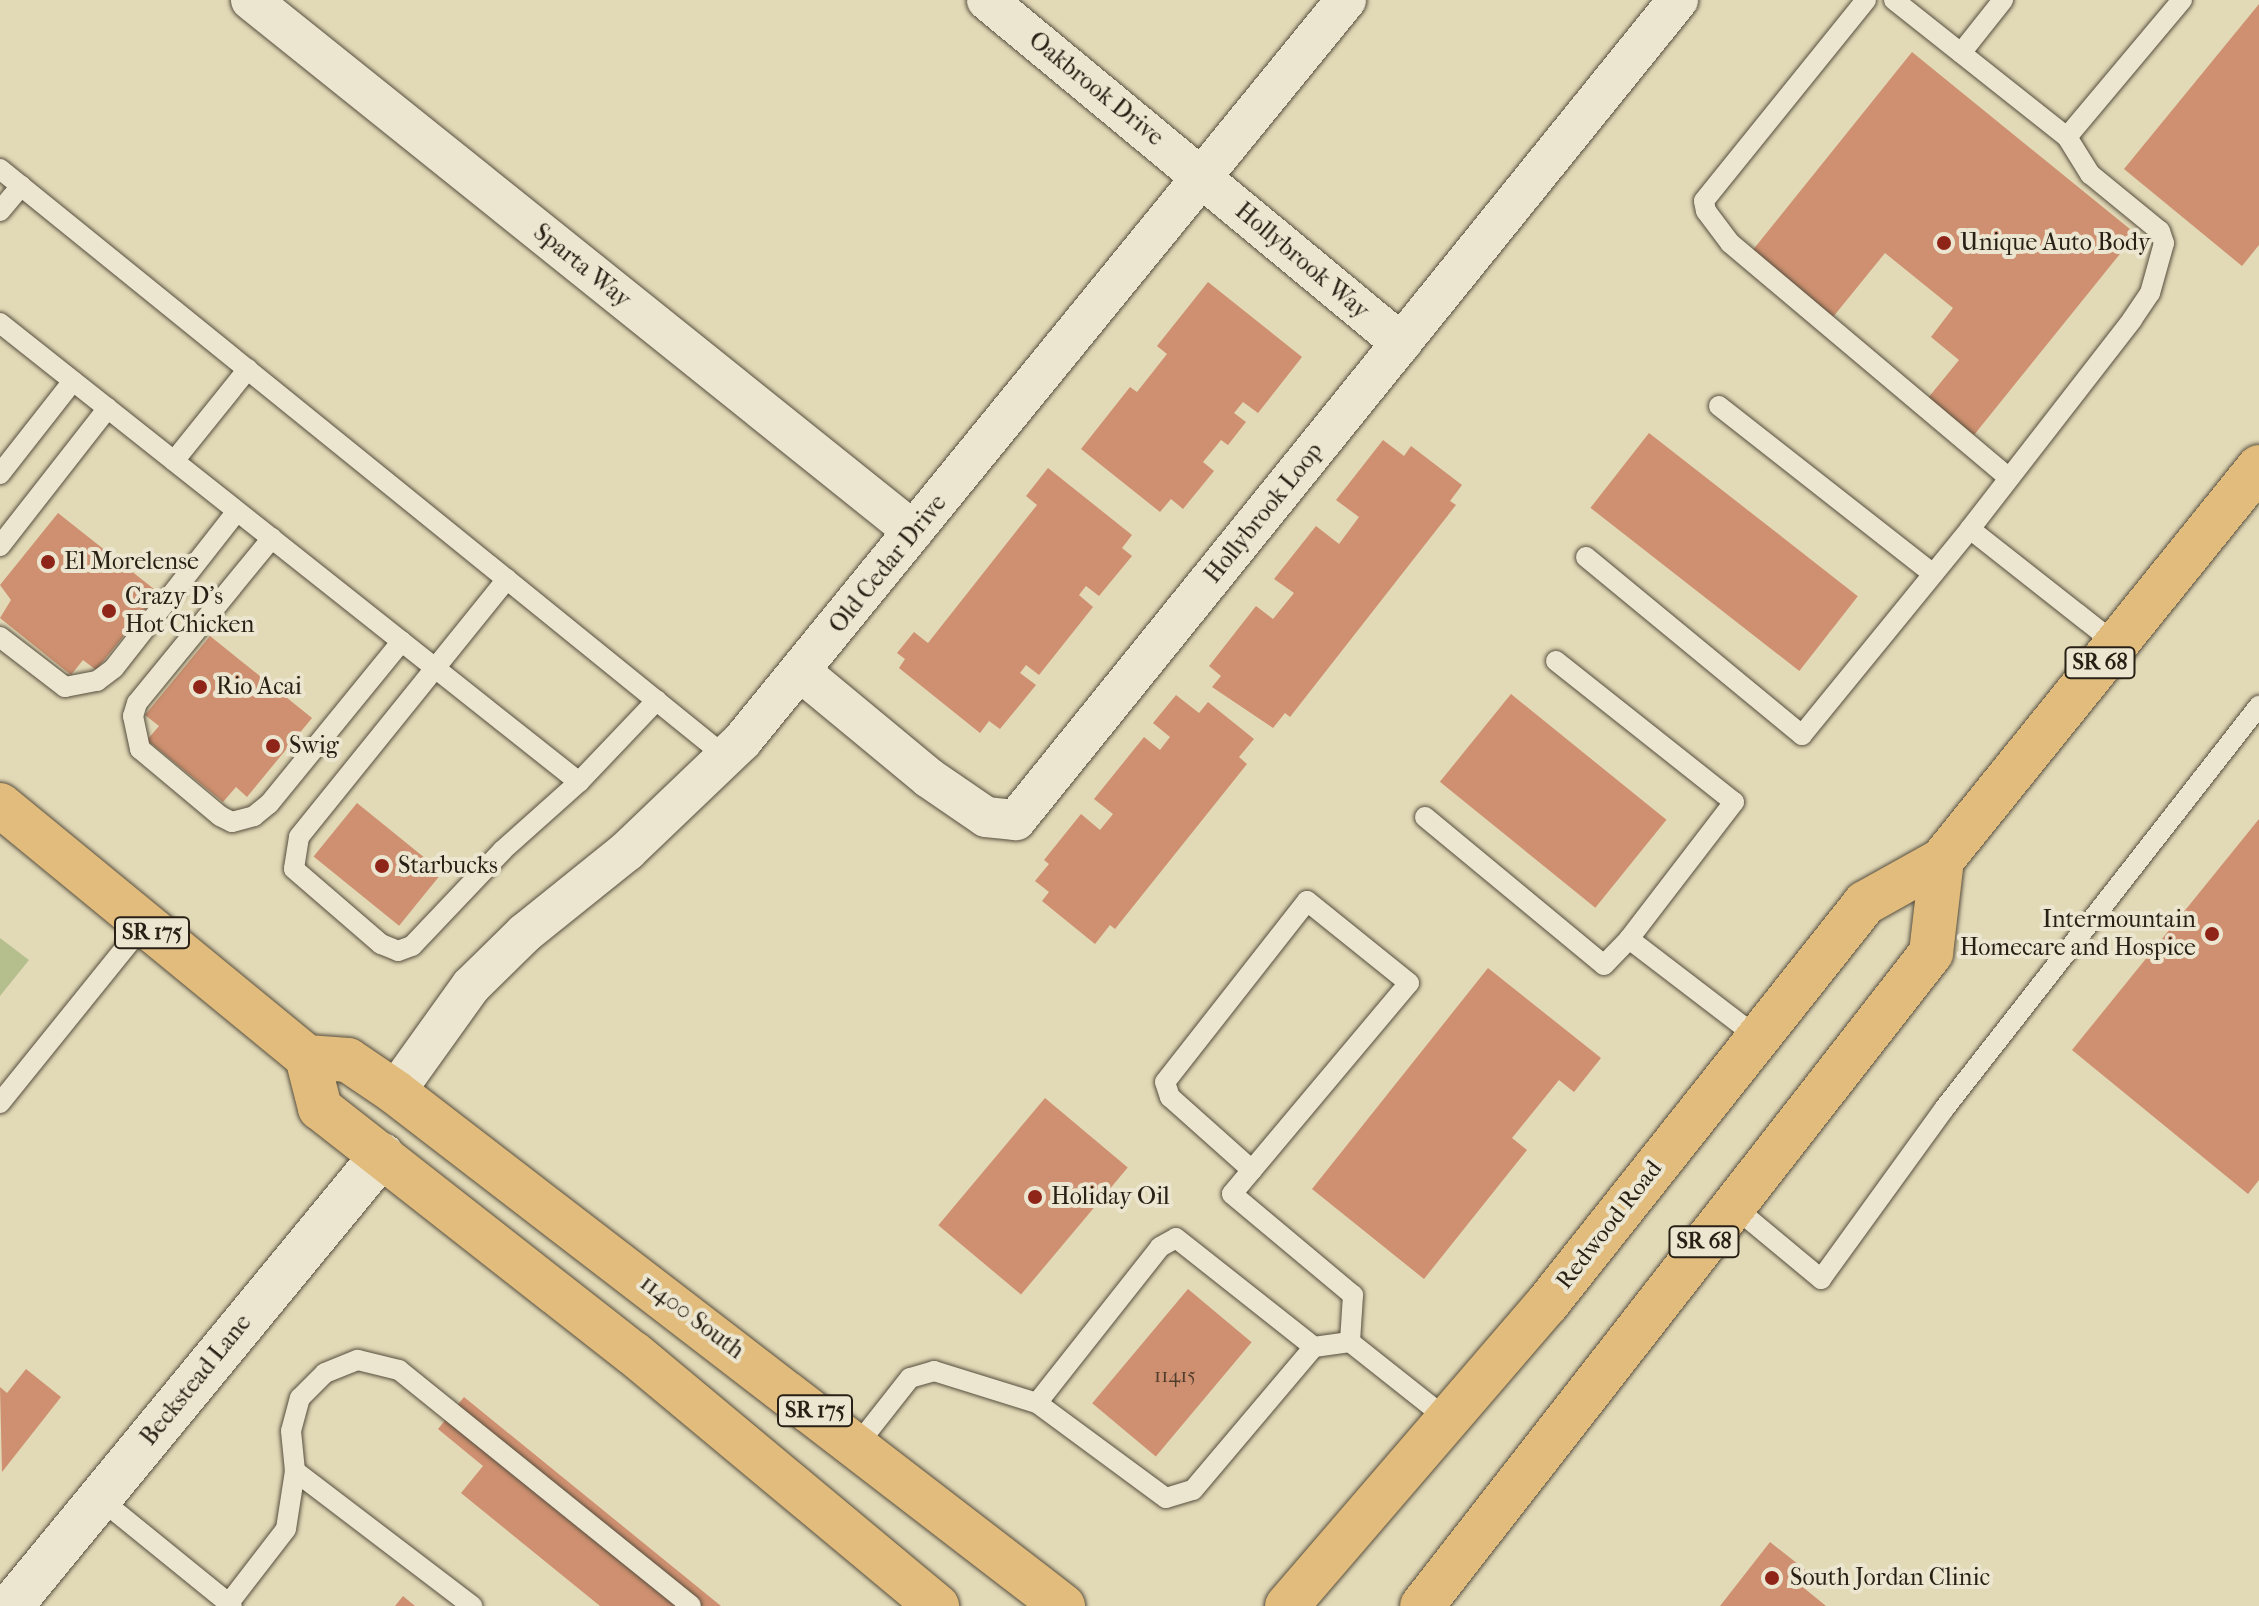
<!DOCTYPE html>
<html>
<head>
<meta charset="utf-8">
<style>
  body { margin:0 }
  #map { position:relative; width:2259px; height:1606px; overflow:hidden; background:#e2d9b7; font-family:"IM FELL French Canon",serif }
  div>[style] { position:absolute }
  .green>* { inset:0; background:#b5bf8d }
  .building>* { inset:0; background:#ce9070; transform-origin:0 0 }
  .roads { filter:drop-shadow(0 0 2px #564e3e) drop-shadow(0 0 2px #564e3e) }
  .lane>* { height:20px; margin:-10px; padding:0 10px; transform-origin:10px; border-radius:10px; background:#ece6d0 }
  .street>* { height:40px; margin:-20px; padding:0 20px; transform-origin:20px; border-radius:20px; background:#ece6d0 }
  .secondary>* { height:44px; margin:-22px; padding:0 22px; transform-origin:22px; border-radius:22px; background:#ece6d0 }
  .primary>* { height:44px; margin:-22px; padding:0 22px; transform-origin:22px; border-radius:22px; background:#e1bc7c }
  .dots>* { width:22px; height:22px; translate:-50% -50%; box-sizing:border-box; border:4px solid #ece6d0; border-radius:50% }
  span { translate:-50% -50%; white-space:nowrap; text-align:center; line-height:1.15; -webkit-text-stroke:8px #ece6d0; paint-order:stroke }
  .number-label { font-size:20px; color:#523c2c }
  .number-label span { -webkit-text-stroke-width:0 }
  .shield-label span { padding:2px 6px; background:#ece6d0; border:2px solid; border-radius:6px; -webkit-text-stroke-width:0 }
  .shield-label { font-size:22px; color:#282015; font-weight:700 }
  .street-label { font-size:24px; color:#282015 }
  .poi-label { font-size:24px; color:#282015 }
  .left { translate:0 -50%; text-align:left }
  .right { translate:-100% -50%; text-align:right }
</style>
</head>
<body>
<div id="map">
  <div class="green">
    <div style="clip-path:polygon(0 938px,29px 960px,0 996px)"></div>
  </div>
  <div class="building">
    <div style="clip-path:polygon(2259px 4px,2259px 245px,2242px 266px,2124px 169px)"></div>
    <div style="clip-path:polygon(1912px 52px,2136px 234px,1974px 435px,1928px 398px,1959px 360px,1931px 337px,1953px 308px,1885px 253px,1833px 317px,1752px 251px)"></div>
    <div style="clip-path:polygon(1208px 282px,1302px 357px,1258px 413px,1243px 402px,1234px 413px,1246px 422px,1228px 445px,1221px 440px,1203px 462px,1214px 471px,1183px 509px,1171px 499px,1160px 512px,1081px 449px,1130px 387px,1137px 392px,1167px 354px,1157px 346px)"></div>
    <div style="left:1649px;top:433px;width:265px;height:95px;rotate:38deg"></div>
    <div style="clip-path:polygon(1383px 440px,1404px 456px,1411px 446px,1462px 485px,1450px 501px,1456px 505px,1290px 717px,1285px 713px,1273px 728px,1212px 687px,1221px 676px,1209px 666px,1256px 606px,1273px 619px,1294px 593px,1274px 579px,1316px 526px,1339px 544px,1359px 517px,1336px 500px)"></div>
    <div style="clip-path:polygon(1048px 468px,1132px 535px,1122px 548px,1132px 556px,1099px 596px,1086px 586px,1079px 595px,1093px 607px,1039px 675px,1026px 665px,1020px 673px,1036px 685px,1000px 729px,989px 721px,980px 733px,899px 668px,905px 659px,897px 653px,914px 632px,928px 643px,1037px 505px,1026px 496px)"></div>
    <div style="clip-path:polygon(58px 513px,159px 593px,96px 670px,83px 660px,71px 675px,0 618px,11px 600px,0 585px)"></div>
    <div style="clip-path:polygon(210px 636px,312px 718px,247px 797px,236px 787px,223px 802px,147px 740px,159px 726px,145px 715px)"></div>
    <div style="left:1511px;top:694px;width:200px;height:113px;rotate:39deg"></div>
    <div style="clip-path:polygon(1176px 695px,1199px 713px,1208px 702px,1254px 739px,1239px 757px,1247px 764px,1115px 929px,1110px 925px,1095px 944px,1042px 901px,1049px 892px,1035px 881px,1049px 864px,1044px 860px,1081px 814px,1100px 830px,1113px 814px,1094px 799px,1144px 737px,1160px 750px,1170px 737px,1153px 723px)"></div>
    <div style="left:357px;top:803px;width:110px;height:69px;rotate:39deg"></div>
    <div style="clip-path:polygon(2259px 819px,2259px 1180px,2248px 1194px,2072px 1050px)"></div>
    <div style="clip-path:polygon(1488px 968px,1601px 1058px,1574px 1092px,1559px 1080px,1512px 1138px,1527px 1150px,1424px 1279px,1312px 1189px)"></div>
    <div style="left:1045px;top:1098px;width:108px;height:166px;rotate:40deg"></div>
    <div style="left:1188px;top:1289px;width:83px;height:149px;rotate:40deg"></div>
    <div style="clip-path:polygon(26px 1369px,61px 1397px,2px 1472px,0 1387px,7px 1393px)"></div>
    <div style="clip-path:polygon(464px 1397px,721px 1606px,600px 1606px,461px 1493px,483px 1466px,438px 1429px)"></div>
    <div style="clip-path:polygon(1770px 1542px,1808px 1572px,1799px 1584px,1826px 1606px,1720px 1606px)"></div>
    <div style="clip-path:polygon(403px 1596px,415px 1606px,395px 1606px)"></div>
  </div>
  <div class="roads">
    <div class="lane">
      <div style="left:1866px;top:0;width:258px;rotate:128.9deg"></div>
      <div style="left:1704px;top:201px;width:10px;rotate:79deg"></div>
      <div style="left:1706px;top:211px;width:40px;rotate:53deg"></div>
      <div style="left:1730px;top:243px;width:365px;rotate:40.1deg"></div>
      <div style="left:1894px;top:0;width:221px;rotate:38.4deg"></div>
      <div style="left:2067px;top:137px;width:44px;rotate:58.1deg"></div>
      <div style="left:2090px;top:174px;width:90px;rotate:39.2deg"></div>
      <div style="left:2160px;top:231px;width:13px;rotate:72deg"></div>
      <div style="left:2164px;top:243px;width:52px;rotate:105.6deg"></div>
      <div style="left:2150px;top:293px;width:32px;rotate:124deg"></div>
      <div style="left:2132px;top:320px;width:264px;rotate:127.8deg"></div>
      <div style="left:1961px;top:53px;width:68px;rotate:-51.6deg"></div>
      <div style="left:2067px;top:137px;width:179px;rotate:-50deg"></div>
      <div style="left:0;top:169px;width:934px;rotate:39deg"></div>
      <div style="left:0;top:211px;width:33px;rotate:-50deg"></div>
      <div style="left:0;top:323px;width:739px;rotate:38.41deg"></div>
      <div style="left:579px;top:782px;width:113px;rotate:-46.4deg"></div>
      <div style="left:1719px;top:406px;width:272px;rotate:38.1deg"></div>
      <div style="left:174px;top:461px;width:118px;rotate:-51.2deg"></div>
      <div style="left:0;top:474px;width:118px;rotate:-51.9deg"></div>
      <div style="left:272px;top:538px;width:213px;rotate:129.3deg"></div>
      <div style="left:137px;top:703px;width:14px;rotate:107deg"></div>
      <div style="left:133px;top:716px;width:34px;rotate:78deg"></div>
      <div style="left:140px;top:749px;width:104px;rotate:39.9deg"></div>
      <div style="left:220px;top:816px;width:13px;rotate:27deg"></div>
      <div style="left:232px;top:822px;width:23px;rotate:-15deg"></div>
      <div style="left:254px;top:816px;width:19px;rotate:-39deg"></div>
      <div style="left:269px;top:804px;width:210px;rotate:-50.8deg"></div>
      <div style="left:0;top:546px;width:175px;rotate:-52deg"></div>
      <div style="left:1586px;top:557px;width:280px;rotate:39.5deg"></div>
      <div style="left:1802px;top:735px;width:266px;rotate:-50.8deg"></div>
      <div style="left:1970px;top:529px;width:186px;rotate:38.2deg"></div>
      <div style="left:507px;top:579px;width:331px;rotate:128.9deg"></div>
      <div style="left:299px;top:837px;width:32px;rotate:99deg"></div>
      <div style="left:294px;top:869px;width:115px;rotate:40.8deg"></div>
      <div style="left:381px;top:944px;width:18px;rotate:22deg"></div>
      <div style="left:398px;top:951px;width:15px;rotate:-20deg"></div>
      <div style="left:412px;top:946px;width:132px;rotate:-46.5deg"></div>
      <div style="left:503px;top:850px;width:102px;rotate:-41.8deg"></div>
      <div style="left:0;top:637px;width:82px;rotate:37.6deg"></div>
      <div style="left:65px;top:687px;width:33px;rotate:-11deg"></div>
      <div style="left:97px;top:681px;width:21px;rotate:-37deg"></div>
      <div style="left:114px;top:668px;width:199px;rotate:-51.9deg"></div>
      <div style="left:1556px;top:661px;width:227px;rotate:38.4deg"></div>
      <div style="left:1734px;top:802px;width:173px;rotate:127.5deg"></div>
      <div style="left:1425px;top:817px;width:232px;rotate:39.6deg"></div>
      <div style="left:1604px;top:965px;width:36px;rotate:-46deg"></div>
      <div style="left:1629px;top:939px;width:161px;rotate:37.4deg"></div>
      <div style="left:0;top:1103px;width:228px;rotate:-51.1deg"></div>
      <div style="left:1252px;top:1170px;width:244px;rotate:-50deg"></div>
      <div style="left:1409px;top:983px;width:131px;rotate:-141.2deg"></div>
      <div style="left:1307px;top:901px;width:230px;rotate:128.1deg"></div>
      <div style="left:1165px;top:1082px;width:16px;rotate:72deg"></div>
      <div style="left:1170px;top:1097px;width:110px;rotate:41.7deg"></div>
      <div style="left:1252px;top:1170px;width:31px;rotate:130deg"></div>
      <div style="left:1232px;top:1194px;width:158px;rotate:39.9deg"></div>
      <div style="left:1353px;top:1295px;width:47px;rotate:93.7deg"></div>
      <div style="left:1732px;top:1205px;width:116px;rotate:39.7deg"></div>
      <div style="left:1821px;top:1279px;width:210px;rotate:-54.1deg"></div>
      <div style="left:1944px;top:1109px;width:512px;rotate:-51.99deg"></div>
      <div style="left:1037px;top:1403px;width:160px;rotate:36.4deg"></div>
      <div style="left:1166px;top:1498px;width:28px;rotate:-17deg"></div>
      <div style="left:1193px;top:1490px;width:187px;rotate:-49.8deg"></div>
      <div style="left:858px;top:1444px;width:84px;rotate:-51.8deg"></div>
      <div style="left:910px;top:1378px;width:25px;rotate:-16deg"></div>
      <div style="left:934px;top:1371px;width:108px;rotate:17.3deg"></div>
      <div style="left:1037px;top:1403px;width:199px;rotate:-51.7deg"></div>
      <div style="left:1160px;top:1247px;width:18px;rotate:-29deg"></div>
      <div style="left:1176px;top:1238px;width:176px;rotate:38.3deg"></div>
      <div style="left:1314px;top:1347px;width:36px;rotate:-8deg"></div>
      <div style="left:1350px;top:1342px;width:124px;rotate:38.4deg"></div>
      <div style="left:295px;top:1471px;width:223px;rotate:37.3deg"></div>
      <div style="left:99px;top:1498px;width:171px;rotate:39.1deg"></div>
      <div style="left:229px;top:1603px;width:93px;rotate:-52.4deg"></div>
      <div style="left:286px;top:1529px;width:59px;rotate:-81.2deg"></div>
      <div style="left:295px;top:1471px;width:40px;rotate:-95.7deg"></div>
      <div style="left:291px;top:1431px;width:34px;rotate:-75deg"></div>
      <div style="left:300px;top:1398px;width:35px;rotate:-45deg"></div>
      <div style="left:325px;top:1373px;width:35px;rotate:-22deg"></div>
      <div style="left:358px;top:1360px;width:42px;rotate:13.7deg"></div>
      <div style="left:399px;top:1370px;width:375px;rotate:38.9deg"></div>
    </div>
    <div class="street">
      <div style="left:251px;top:0;width:849px;rotate:38.73deg"></div>
      <div style="left:987px;top:0;width:538px;rotate:39.64deg"></div>
      <div style="left:801px;top:672px;width:166px;rotate:39.6deg"></div>
      <div style="left:929px;top:778px;width:69px;rotate:34.4deg"></div>
      <div style="left:986px;top:817px;width:30px;rotate:6deg"></div>
      <div style="left:1016px;top:820px;width:1054px;rotate:-51.09deg"></div>
      <div style="left:395px;top:1092px;width:130px;rotate:-54.4deg"></div>
      <div style="left:471px;top:986px;width:76px;rotate:-44.5deg"></div>
      <div style="left:525px;top:933px;width:131px;rotate:-38.8deg"></div>
      <div style="left:627px;top:851px;width:159px;rotate:-43.7deg"></div>
      <div style="left:742px;top:741px;width:956px;rotate:-50.82deg"></div>
    </div>
    <div class="secondary">
      <div style="left:11px;top:1606px;width:584px;rotate:-50.56deg"></div>
    </div>
    <div class="primary">
      <div style="left:0;top:805px;width:397px;rotate:39.4deg"></div>
      <div style="left:307px;top:1057px;width:41px;rotate:4.2deg"></div>
      <div style="left:348px;top:1060px;width:57px;rotate:34.2deg"></div>
      <div style="left:395px;top:1092px;width:843px;rotate:37.58deg"></div>
      <div style="left:307px;top:1057px;width:53px;rotate:75.7deg"></div>
      <div style="left:320px;top:1108px;width:397px;rotate:38.1deg"></div>
      <div style="left:633px;top:1353px;width:396px;rotate:39.8deg"></div>
      <div style="left:1287px;top:1606px;width:399px;rotate:-49.3deg"></div>
      <div style="left:1547px;top:1304px;width:512px;rotate:-51.58deg"></div>
      <div style="left:1865px;top:903px;width:88px;rotate:-29.2deg"></div>
      <div style="left:1942px;top:860px;width:505px;rotate:-51.11deg"></div>
      <div style="left:1422px;top:1606px;width:828px;rotate:-52.06deg"></div>
      <div style="left:1931px;top:953px;width:94px;rotate:-83.3deg"></div>
    </div>
  </div>
  <div class="dots">
    <div style="left:1944px;top:243px;background:#8f2418"></div>
    <div style="left:48px;top:562px;background:#8f2418"></div>
    <div style="left:109px;top:611px;background:#8f2418"></div>
    <div style="left:200px;top:687px;background:#8f2418"></div>
    <div style="left:273px;top:746px;background:#8f2418"></div>
    <div style="left:382px;top:866px;background:#8f2418"></div>
    <div style="left:2212px;top:934px;background:#8f2418"></div>
    <div style="left:1035px;top:1197px;background:#8f2418"></div>
    <div style="left:1772px;top:1578px;background:#8f2418"></div>
  </div>
  <div class="number-label">
    <span style="left:1175px;top:1375px">11415</span>
  </div>
  <div class="shield-label">
    <span style="left:2100px;top:663px">SR 68</span>
    <span style="left:152px;top:933px">SR 175</span>
    <span style="left:1704px;top:1242px">SR 68</span>
    <span style="left:815px;top:1411px">SR 175</span>
  </div>
  <div class="street-label">
    <span style="left:1096px;top:89px;rotate:39deg">Oakbrook Drive</span>
    <span style="left:1302px;top:261px;rotate:40deg">Hollybrook Way</span>
    <span style="left:582px;top:266px;rotate:39deg">Sparta Way</span>
    <span style="left:1264px;top:513px;rotate:-51deg">Hollybrook Loop</span>
    <span style="left:888px;top:564px;rotate:-51deg">Old Cedar Drive</span>
    <span style="left:1609px;top:1225px;rotate:-52deg">Redwood Road</span>
    <span style="left:692px;top:1317px;rotate:37deg">11400 South</span>
    <span style="left:196px;top:1380px;rotate:-51deg">Beckstead Lane</span>
  </div>
  <div class="poi-label">
    <span class="left" style="left:1960px;top:243px">Unique Auto Body</span>
    <span class="left" style="left:64px;top:562px">El Morelense</span>
    <span class="left" style="left:125px;top:611px">Crazy D's<br>Hot Chicken</span>
    <span class="left" style="left:216px;top:687px">Rio Acai</span>
    <span class="left" style="left:289px;top:746px">Swig</span>
    <span class="left" style="left:398px;top:866px">Starbucks</span>
    <span class="right" style="left:2196px;top:934px">Intermountain<br>Homecare and Hospice</span>
    <span class="left" style="left:1051px;top:1197px">Holiday Oil</span>
    <span class="left" style="left:1790px;top:1578px">South Jordan Clinic</span>
  </div>
</div>
</body>
</html>
